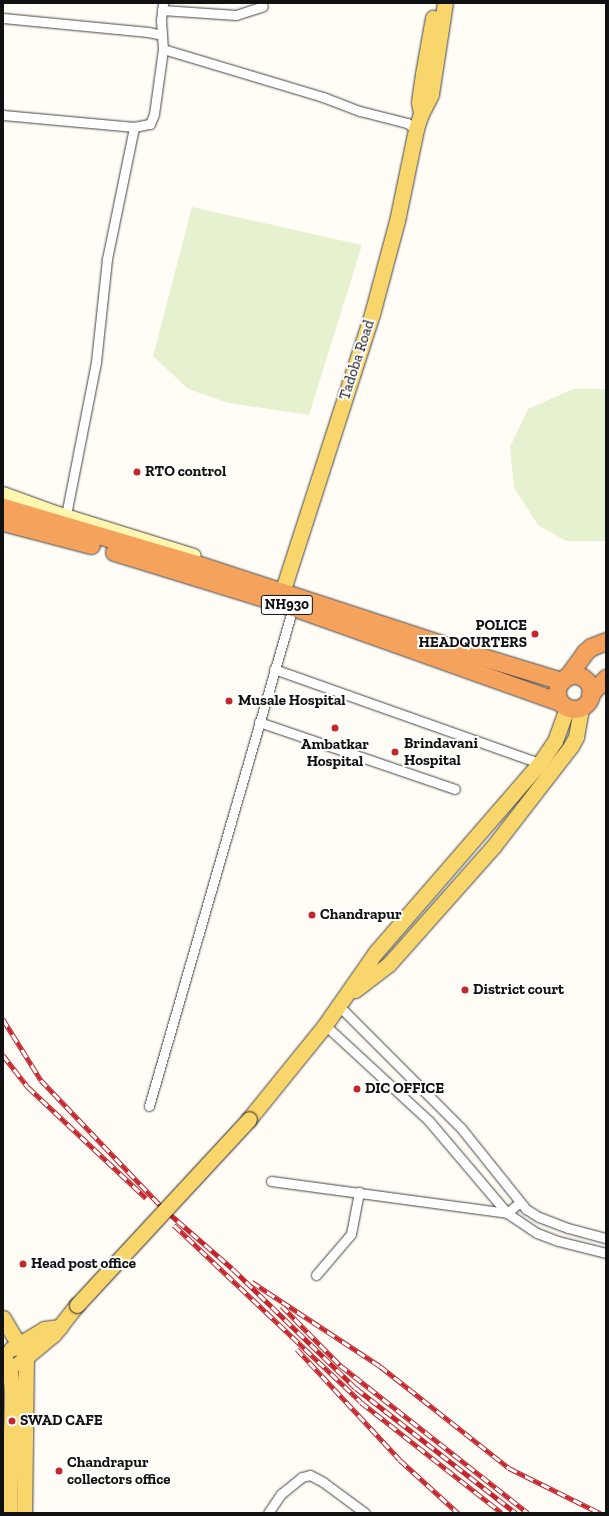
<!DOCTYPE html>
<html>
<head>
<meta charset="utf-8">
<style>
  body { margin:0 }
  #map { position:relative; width:609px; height:1516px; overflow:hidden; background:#fffdf5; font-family:"Zilla Slab",serif }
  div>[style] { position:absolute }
  .pitch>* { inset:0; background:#e6f2cf }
  .roads { filter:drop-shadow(0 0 1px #444) drop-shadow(0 0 1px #444) }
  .street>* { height:9px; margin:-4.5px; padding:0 4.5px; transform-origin:4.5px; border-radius:4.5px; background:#fff }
  .secondary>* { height:13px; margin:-6.5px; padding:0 6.5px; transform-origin:6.5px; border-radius:6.5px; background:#fff6b0 }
  .primary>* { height:15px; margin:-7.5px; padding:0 7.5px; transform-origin:7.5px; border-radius:7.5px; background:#f9d66b }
  .highway>* { height:17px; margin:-8.5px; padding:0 8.5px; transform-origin:8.5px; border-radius:8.5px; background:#f5a25d }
  .highway>.ring { margin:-8.5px; padding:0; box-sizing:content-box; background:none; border:17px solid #f5a25d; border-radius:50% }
  .rail>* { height:4.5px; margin-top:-2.25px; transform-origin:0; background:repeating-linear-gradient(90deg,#fff 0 9px,#c4262e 0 18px); box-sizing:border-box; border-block:1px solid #c4262e }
  .bridges { filter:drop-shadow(0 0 1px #222) drop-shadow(0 0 1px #222) }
  .primary-bridge>* { height:15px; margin:-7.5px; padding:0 7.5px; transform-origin:7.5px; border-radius:7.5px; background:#f9d66b }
  .dots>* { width:11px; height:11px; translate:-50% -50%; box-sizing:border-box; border:2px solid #fff; border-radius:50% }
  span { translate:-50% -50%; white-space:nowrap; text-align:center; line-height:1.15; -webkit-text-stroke:4px #fff; paint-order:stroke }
  .shield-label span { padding:1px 3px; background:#fff; border:1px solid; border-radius:3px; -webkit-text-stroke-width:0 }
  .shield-label { font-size:14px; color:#111; font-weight:700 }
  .street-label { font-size:15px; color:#111 }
  .poi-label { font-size:15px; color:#111; font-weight:700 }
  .left { translate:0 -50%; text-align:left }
  .right { translate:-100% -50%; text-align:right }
  .frame { position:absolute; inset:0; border:4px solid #111; pointer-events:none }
</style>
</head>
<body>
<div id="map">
  <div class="pitch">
    <div style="clip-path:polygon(192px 207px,362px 245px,309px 415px,228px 403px,188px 389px,153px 356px)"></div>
    <div style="clip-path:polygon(573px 389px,606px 389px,606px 541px,566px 541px,538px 525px,514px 488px,510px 447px,528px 409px)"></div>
  </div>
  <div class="roads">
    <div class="street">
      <div style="left:162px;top:10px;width:74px;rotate:3.9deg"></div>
      <div style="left:236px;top:15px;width:28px;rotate:-18deg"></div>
      <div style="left:3px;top:18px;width:146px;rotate:5.5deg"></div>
      <div style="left:148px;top:32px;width:14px;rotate:12deg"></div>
      <div style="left:163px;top:49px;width:167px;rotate:16.7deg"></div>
      <div style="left:323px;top:97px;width:40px;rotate:21deg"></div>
      <div style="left:360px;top:111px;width:49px;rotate:14.3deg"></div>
      <div style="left:407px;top:123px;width:11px;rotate:34deg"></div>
      <div style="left:3px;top:115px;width:132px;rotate:5.2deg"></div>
      <div style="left:134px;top:127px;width:16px;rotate:-11deg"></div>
      <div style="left:150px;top:124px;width:11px;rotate:-68deg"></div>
      <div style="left:154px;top:114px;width:66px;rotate:-82.1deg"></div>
      <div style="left:163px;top:49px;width:29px;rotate:-94deg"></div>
      <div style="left:161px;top:20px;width:17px;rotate:-83deg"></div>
      <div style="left:66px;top:515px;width:156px;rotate:-78.9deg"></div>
      <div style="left:96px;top:362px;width:104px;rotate:-83.9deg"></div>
      <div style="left:107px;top:259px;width:135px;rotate:-78.4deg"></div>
      <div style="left:274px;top:669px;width:282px;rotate:19.5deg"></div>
      <div style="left:259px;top:722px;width:207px;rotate:18.9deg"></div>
      <div style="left:339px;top:1006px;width:173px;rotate:45deg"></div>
      <div style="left:461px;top:1128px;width:104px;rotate:51.3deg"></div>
      <div style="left:526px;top:1209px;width:15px;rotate:32deg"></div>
      <div style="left:539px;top:1217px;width:31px;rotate:21deg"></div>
      <div style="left:568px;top:1228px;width:39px;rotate:15deg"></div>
      <div style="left:325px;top:1025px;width:142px;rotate:42.7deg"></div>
      <div style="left:429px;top:1121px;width:121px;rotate:49.7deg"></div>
      <div style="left:507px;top:1213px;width:36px;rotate:34deg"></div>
      <div style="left:537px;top:1233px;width:22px;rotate:21deg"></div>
      <div style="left:558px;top:1241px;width:49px;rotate:14deg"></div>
      <div style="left:149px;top:1106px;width:519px;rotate:-73.9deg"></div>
      <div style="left:271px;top:1181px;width:238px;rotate:7.7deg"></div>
      <div style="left:507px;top:1213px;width:17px;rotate:-40deg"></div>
      <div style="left:316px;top:1275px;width:54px;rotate:-49.5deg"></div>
      <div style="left:351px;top:1234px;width:43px;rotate:-79.2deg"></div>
      <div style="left:268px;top:1513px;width:23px;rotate:-56deg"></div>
      <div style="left:281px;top:1494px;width:27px;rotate:-39deg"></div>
      <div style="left:302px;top:1477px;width:8px;rotate:-14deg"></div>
      <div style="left:310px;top:1475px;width:15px;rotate:28deg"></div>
      <div style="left:323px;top:1482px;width:52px;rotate:36.4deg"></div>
    </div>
    <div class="secondary">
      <div style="left:3px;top:493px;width:55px;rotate:20.1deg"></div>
      <div style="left:55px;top:512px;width:145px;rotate:17.2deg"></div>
    </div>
    <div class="primary">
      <div style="left:421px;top:113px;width:11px;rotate:-100deg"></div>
      <div style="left:419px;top:102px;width:28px;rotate:-82deg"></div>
      <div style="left:423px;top:74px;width:57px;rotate:-79.9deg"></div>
      <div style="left:279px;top:602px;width:303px;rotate:-72.1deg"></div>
      <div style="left:372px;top:314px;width:96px;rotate:-75deg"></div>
      <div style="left:397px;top:221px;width:94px;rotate:-78.3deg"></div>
      <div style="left:416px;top:129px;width:16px;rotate:-72deg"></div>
      <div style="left:421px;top:114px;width:22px;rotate:-63deg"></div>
      <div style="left:431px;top:94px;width:92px;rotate:-81.3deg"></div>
      <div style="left:355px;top:990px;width:43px;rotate:-37.4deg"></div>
      <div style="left:389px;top:964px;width:157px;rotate:-48.4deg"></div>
      <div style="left:493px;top:847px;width:128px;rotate:-52.3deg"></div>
      <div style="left:571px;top:746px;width:10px;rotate:-61deg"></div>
      <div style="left:576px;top:737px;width:29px;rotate:-80deg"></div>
      <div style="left:249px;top:1119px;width:121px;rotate:-51deg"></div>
      <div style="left:325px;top:1025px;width:89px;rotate:-55.1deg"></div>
      <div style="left:376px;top:952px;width:250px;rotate:-49.1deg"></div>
      <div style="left:540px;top:763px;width:27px;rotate:-56deg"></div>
      <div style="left:555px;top:741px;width:35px;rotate:-70deg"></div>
      <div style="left:3px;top:1318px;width:45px;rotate:59.5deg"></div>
      <div style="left:26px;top:1357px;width:156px;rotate:90.7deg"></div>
      <div style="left:11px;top:1349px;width:39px;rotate:-31deg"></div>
      <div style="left:44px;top:1329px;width:16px;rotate:-7deg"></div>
      <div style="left:3px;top:1354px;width:17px;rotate:66deg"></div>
      <div style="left:10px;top:1370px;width:22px;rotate:85deg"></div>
      <div style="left:12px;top:1392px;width:121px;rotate:91.4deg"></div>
      <div style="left:19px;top:1363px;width:45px;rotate:-39.6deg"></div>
      <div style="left:54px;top:1334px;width:37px;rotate:-52deg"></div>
    </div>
    <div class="highway">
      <div style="left:3px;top:507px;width:202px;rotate:16.4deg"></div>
      <div style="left:197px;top:564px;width:293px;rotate:18.1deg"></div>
      <div style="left:476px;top:655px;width:90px;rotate:16.8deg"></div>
      <div style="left:3px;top:522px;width:91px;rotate:14.6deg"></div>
      <div style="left:114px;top:552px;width:187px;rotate:17.1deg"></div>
      <div style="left:293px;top:607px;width:283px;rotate:19.6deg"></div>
      <div class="ring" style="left:557px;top:675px;width:17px;height:17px"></div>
      <div style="left:567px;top:677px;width:31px;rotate:-54deg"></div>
      <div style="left:585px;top:652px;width:8px;rotate:-40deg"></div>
      <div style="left:591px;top:647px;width:16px;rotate:-22deg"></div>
      <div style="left:590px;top:694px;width:23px;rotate:-45deg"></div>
    </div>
  </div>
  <div class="rail">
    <div style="left:3px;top:1019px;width:72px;rotate:58.1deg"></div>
    <div style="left:41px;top:1080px;width:178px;rotate:46.4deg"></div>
    <div style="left:164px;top:1209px;width:91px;rotate:41deg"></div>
    <div style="left:233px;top:1269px;width:171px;rotate:44.1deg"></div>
    <div style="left:356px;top:1388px;width:203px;rotate:38deg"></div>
    <div style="left:3px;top:1055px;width:41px;rotate:52deg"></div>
    <div style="left:28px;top:1087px;width:162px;rotate:43.2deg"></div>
    <div style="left:174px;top:1225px;width:257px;rotate:43.4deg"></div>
    <div style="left:361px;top:1402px;width:179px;rotate:38.2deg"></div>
    <div style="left:252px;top:1282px;width:153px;rotate:33.3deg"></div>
    <div style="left:380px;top:1366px;width:164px;rotate:38.3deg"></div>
    <div style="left:509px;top:1468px;width:102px;rotate:26.3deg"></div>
    <div style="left:282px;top:1306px;width:83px;rotate:45.5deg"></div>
    <div style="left:340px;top:1365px;width:239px;rotate:38.2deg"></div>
    <div style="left:297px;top:1349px;width:151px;rotate:47.1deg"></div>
    <div style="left:400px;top:1460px;width:79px;rotate:42.4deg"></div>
  </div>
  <div class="bridges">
    <div class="primary-bridge">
      <div style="left:77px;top:1305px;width:253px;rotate:-47.2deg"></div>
    </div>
  </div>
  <div class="dots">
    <div style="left:137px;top:472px;background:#c4262e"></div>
    <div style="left:535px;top:634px;background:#c4262e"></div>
    <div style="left:229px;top:701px;background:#c4262e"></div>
    <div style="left:335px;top:728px;background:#c4262e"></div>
    <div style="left:395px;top:752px;background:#c4262e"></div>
    <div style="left:312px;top:915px;background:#c4262e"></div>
    <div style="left:465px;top:990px;background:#c4262e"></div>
    <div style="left:357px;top:1089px;background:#c4262e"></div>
    <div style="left:23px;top:1264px;background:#c4262e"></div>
    <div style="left:12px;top:1421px;background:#c4262e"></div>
    <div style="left:59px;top:1471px;background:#c4262e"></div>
  </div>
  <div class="shield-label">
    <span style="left:287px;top:605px">NH930</span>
  </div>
  <div class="street-label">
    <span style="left:357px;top:360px;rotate:-72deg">Tadoba Road</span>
  </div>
  <div class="poi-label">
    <span class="left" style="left:145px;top:472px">RTO control</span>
    <span class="right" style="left:527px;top:634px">POLICE<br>HEADQURTERS</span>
    <span class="left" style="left:238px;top:701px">Musale Hospital</span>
    <span class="left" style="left:404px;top:752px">Brindavani<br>Hospital</span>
    <span style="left:335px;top:753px">Ambatkar<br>Hospital</span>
    <span class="left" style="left:320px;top:915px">Chandrapur</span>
    <span class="left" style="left:473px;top:990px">District court</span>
    <span class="left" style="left:365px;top:1089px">DIC OFFICE</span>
    <span class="left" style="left:31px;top:1264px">Head post office</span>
    <span class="left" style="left:20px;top:1421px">SWAD CAFE</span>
    <span class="left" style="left:67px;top:1471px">Chandrapur<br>collectors office</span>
  </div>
  <div class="frame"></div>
</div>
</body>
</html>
